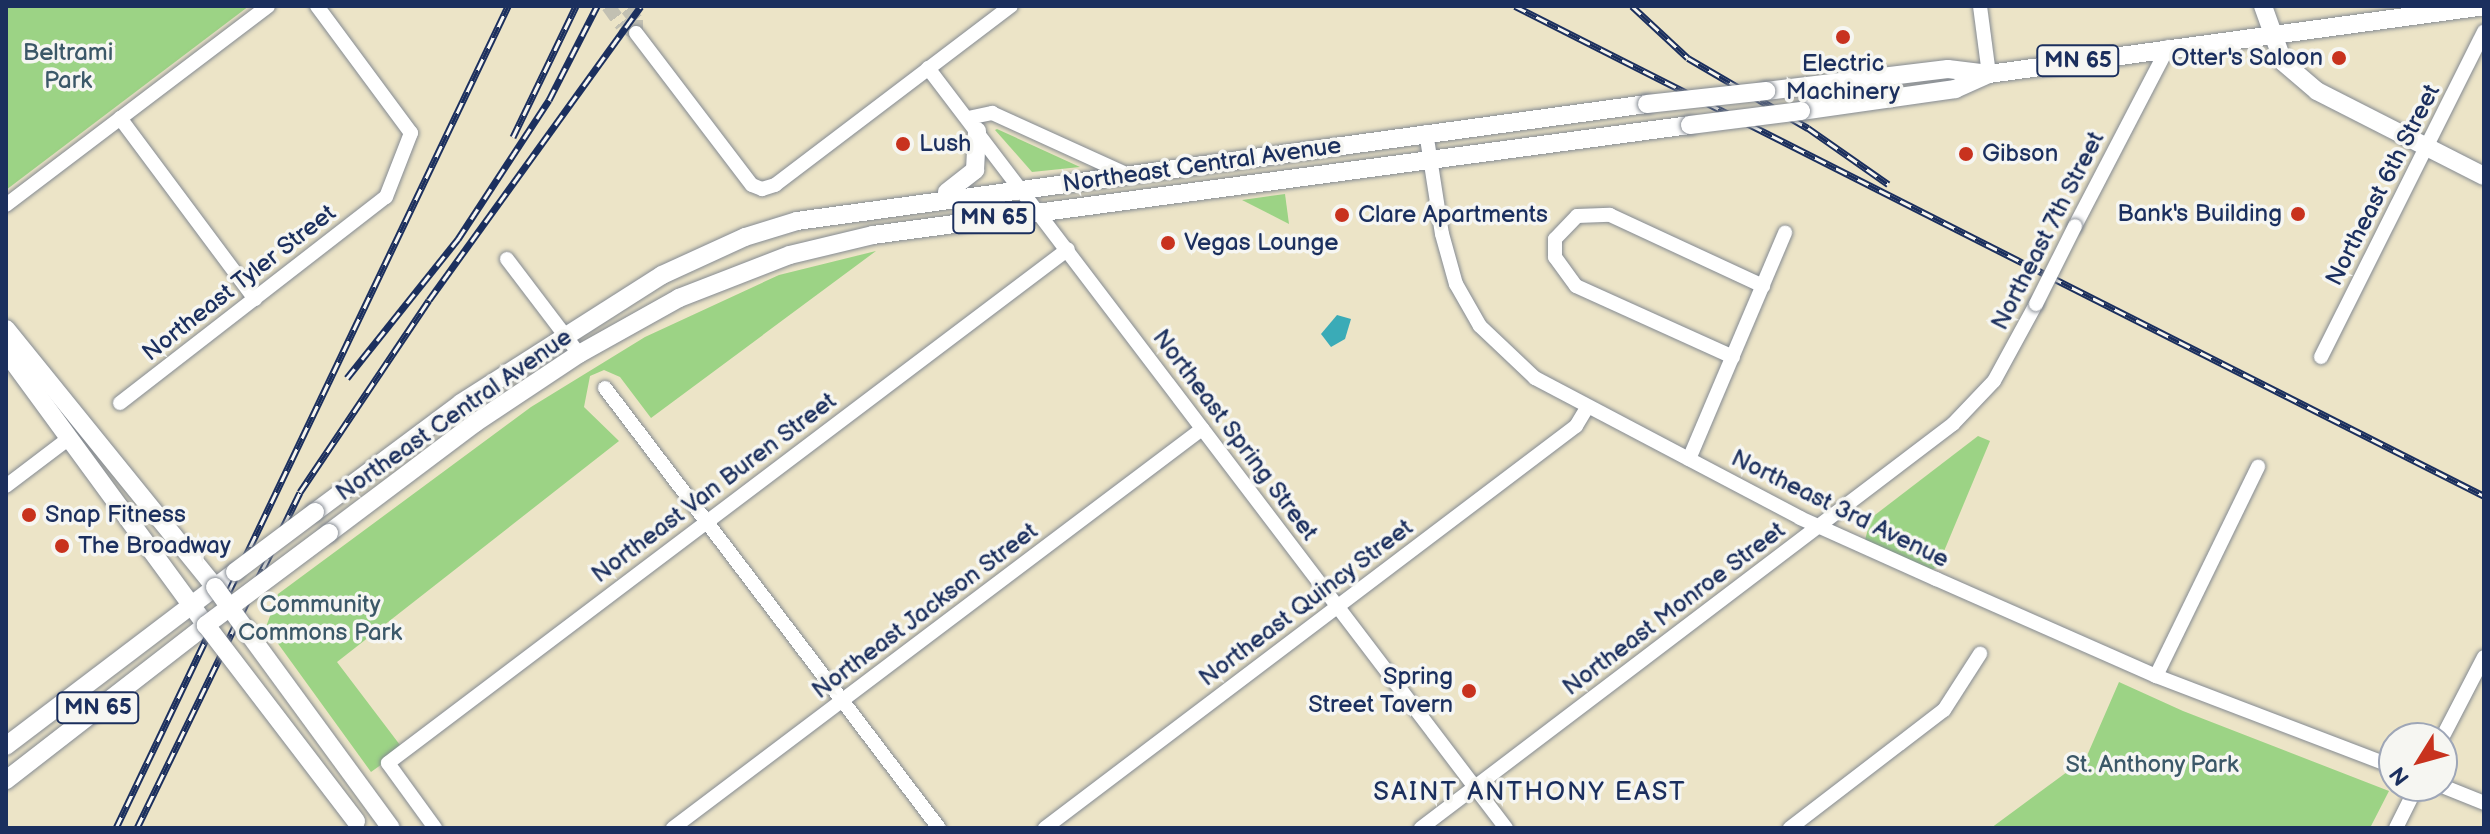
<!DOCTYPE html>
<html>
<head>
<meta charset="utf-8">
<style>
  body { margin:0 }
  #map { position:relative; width:2490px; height:834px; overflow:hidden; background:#ece4c7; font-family:"Balsamiq Sans",sans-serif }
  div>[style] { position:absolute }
  .green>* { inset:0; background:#9cd385 }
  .water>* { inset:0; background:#3aabb7 }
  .minor-tunnel>* { height:14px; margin-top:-7px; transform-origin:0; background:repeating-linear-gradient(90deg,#c2c0b2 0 14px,transparent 0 21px) }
  .roads { filter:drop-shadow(0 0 2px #848a92) drop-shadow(0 0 2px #848a92) }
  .minor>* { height:14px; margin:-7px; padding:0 7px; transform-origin:7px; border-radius:7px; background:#fff }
  .major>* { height:18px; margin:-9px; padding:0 9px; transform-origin:9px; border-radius:9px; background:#fff }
  .rail>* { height:7px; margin-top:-3.5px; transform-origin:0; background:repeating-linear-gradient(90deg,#f6f6f2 0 12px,#1b2f5e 0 24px); box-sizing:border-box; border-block:2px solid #1b2f5e }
  .bridges { filter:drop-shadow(0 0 2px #848a92) drop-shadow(0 0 2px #848a92) }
  .minor-bridge>* { height:14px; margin:-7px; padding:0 7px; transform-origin:7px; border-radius:7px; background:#fff }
  .major-bridge>* { height:18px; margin:-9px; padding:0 9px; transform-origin:9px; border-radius:9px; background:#fff }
  .dots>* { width:22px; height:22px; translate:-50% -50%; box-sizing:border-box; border:4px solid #f6f6f2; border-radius:50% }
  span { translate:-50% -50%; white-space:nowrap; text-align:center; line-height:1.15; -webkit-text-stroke:7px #f6f6f2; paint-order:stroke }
  .shield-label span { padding:2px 6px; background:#f6f6f2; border:2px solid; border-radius:6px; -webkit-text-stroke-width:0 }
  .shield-label { font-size:22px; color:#1b2f5e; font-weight:700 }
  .park-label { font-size:24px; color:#3b5868 }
  .poi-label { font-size:24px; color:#1b2f5e }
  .right { translate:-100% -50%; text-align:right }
  .left { translate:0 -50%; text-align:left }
  .street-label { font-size:24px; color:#1b2f5e }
  .neighbourhood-label { font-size:26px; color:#1b2f5e; letter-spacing:2px }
  .frame { position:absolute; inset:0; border:8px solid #1b2f5e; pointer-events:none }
  .north { position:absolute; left:2378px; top:722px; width:80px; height:80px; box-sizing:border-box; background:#f6f6f2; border:2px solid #9ea6b7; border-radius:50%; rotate:233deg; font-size:22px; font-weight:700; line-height:32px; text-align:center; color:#1b2f5e }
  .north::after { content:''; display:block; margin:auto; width:28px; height:36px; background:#c8321e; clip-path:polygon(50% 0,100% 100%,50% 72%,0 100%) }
</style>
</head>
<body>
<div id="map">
  <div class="green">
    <div style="clip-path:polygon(6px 6px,249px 6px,6px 190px)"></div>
    <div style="clip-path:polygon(995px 130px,997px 129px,1080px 167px,1032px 172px)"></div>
    <div style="clip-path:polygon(1285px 194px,1289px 224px,1242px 200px)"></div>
    <div style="clip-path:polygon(876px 251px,651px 418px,620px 377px,604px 370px,590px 376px,584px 407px,619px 441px,337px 662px,403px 749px,371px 772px,266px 627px,278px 594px,531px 407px,645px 337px,779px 275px)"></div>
    <div style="clip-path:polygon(1978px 436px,1990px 441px,1937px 568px,1929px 570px,1865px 540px,1871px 518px)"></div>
    <div style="clip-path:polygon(2119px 682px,2183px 711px,2389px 791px,2370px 828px,1991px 828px,2086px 758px)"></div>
  </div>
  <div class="water">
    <div style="clip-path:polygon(1337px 315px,1351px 319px,1345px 339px,1331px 347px,1321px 334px)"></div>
  </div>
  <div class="minor-tunnel">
    <div style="left:608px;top:6px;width:24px;rotate:54deg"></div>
    <div style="left:622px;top:25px;width:16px;rotate:30deg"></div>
    <div style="left:636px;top:33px;width:13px;rotate:-90deg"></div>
    <div style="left:636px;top:20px;width:18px;rotate:-128deg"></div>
  </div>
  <div class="roads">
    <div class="minor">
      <div style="left:1980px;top:6px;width:69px;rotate:82.5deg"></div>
      <div style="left:636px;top:33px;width:191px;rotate:52.7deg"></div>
      <div style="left:752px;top:185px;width:11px;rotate:22deg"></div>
      <div style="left:762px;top:189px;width:14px;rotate:-17deg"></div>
      <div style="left:775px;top:185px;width:296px;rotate:-37.2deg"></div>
      <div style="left:928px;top:68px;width:955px;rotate:52.75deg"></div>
      <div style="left:120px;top:118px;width:226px;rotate:53.3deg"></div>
      <div style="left:968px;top:118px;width:25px;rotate:-12deg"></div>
      <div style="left:992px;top:113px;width:147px;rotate:24.5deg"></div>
      <div style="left:1426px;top:132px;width:103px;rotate:81.1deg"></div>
      <div style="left:1442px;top:234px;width:52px;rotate:74.4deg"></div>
      <div style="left:1456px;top:284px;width:48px;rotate:60.3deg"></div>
      <div style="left:1480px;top:326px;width:76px;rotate:43.4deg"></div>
      <div style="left:1535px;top:378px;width:300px;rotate:27.8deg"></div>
      <div style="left:1800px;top:518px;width:149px;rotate:24.2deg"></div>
      <div style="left:1936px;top:579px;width:240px;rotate:23.8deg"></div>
      <div style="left:2156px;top:676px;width:255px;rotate:20.9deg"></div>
      <div style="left:6px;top:205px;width:329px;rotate:-37.2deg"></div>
      <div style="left:2075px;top:226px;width:202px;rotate:-62.5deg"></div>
      <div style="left:507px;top:259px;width:119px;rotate:52.8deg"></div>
      <div style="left:1733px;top:357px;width:172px;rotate:-155.7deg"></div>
      <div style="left:1576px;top:286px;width:36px;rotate:-126deg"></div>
      <div style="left:1555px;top:257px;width:18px;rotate:-90deg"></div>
      <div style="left:1555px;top:239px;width:32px;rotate:-46deg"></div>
      <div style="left:1577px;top:216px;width:33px;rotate:-2deg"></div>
      <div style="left:1610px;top:215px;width:169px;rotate:24.9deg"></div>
      <div style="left:2321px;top:357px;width:364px;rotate:-63.4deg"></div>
      <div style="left:605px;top:388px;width:552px;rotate:52.8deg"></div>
      <div style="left:120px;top:403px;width:336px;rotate:-37.8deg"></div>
      <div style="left:386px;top:197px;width:69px;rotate:-68.7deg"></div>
      <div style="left:411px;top:133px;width:158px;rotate:-126.5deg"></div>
      <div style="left:1689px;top:459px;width:246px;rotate:-67deg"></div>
      <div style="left:6px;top:486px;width:78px;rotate:-37.2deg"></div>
      <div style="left:2156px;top:676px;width:233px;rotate:-64deg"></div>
      <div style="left:2442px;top:738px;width:91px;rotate:-62.6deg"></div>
      <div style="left:2442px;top:786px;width:45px;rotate:22deg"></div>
      <div style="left:435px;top:828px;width:80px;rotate:-125.9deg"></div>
      <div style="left:388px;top:763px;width:852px;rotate:-37.08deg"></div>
      <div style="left:673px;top:828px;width:663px;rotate:-37.03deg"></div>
      <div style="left:1045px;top:828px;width:666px;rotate:-37.13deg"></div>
      <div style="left:1576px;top:426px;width:21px;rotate:-59deg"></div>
      <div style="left:1421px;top:828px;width:668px;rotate:-37.21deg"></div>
      <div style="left:1953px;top:424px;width:59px;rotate:-46.4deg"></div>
      <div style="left:1994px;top:381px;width:88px;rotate:-61.4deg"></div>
      <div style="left:1790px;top:828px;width:194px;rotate:-37.5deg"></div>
      <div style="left:1944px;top:710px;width:67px;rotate:-57.3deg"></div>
      <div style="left:2396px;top:828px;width:47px;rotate:-63.4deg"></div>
    </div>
    <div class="major">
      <div style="left:2263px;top:6px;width:59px;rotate:70.3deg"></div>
      <div style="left:2283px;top:62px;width:45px;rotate:40.5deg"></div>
      <div style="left:2317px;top:91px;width:187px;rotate:27deg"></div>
      <div style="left:1766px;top:91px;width:183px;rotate:-6.9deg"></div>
      <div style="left:1948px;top:69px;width:41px;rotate:7deg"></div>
      <div style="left:1989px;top:74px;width:500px;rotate:-7.8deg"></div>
      <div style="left:1801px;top:111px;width:156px;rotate:-8.1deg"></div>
      <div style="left:1955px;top:89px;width:37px;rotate:-24deg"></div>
      <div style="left:947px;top:192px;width:36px;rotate:-38deg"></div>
      <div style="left:975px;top:170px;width:39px;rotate:-87deg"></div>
      <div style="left:6px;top:329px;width:332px;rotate:51deg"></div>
      <div style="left:6px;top:352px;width:338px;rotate:53.8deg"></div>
      <div style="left:206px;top:625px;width:253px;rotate:142.2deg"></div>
      <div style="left:315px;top:512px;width:182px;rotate:-36.7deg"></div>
      <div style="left:461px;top:403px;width:238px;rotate:-32.5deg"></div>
      <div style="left:662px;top:275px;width:91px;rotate:-24.6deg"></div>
      <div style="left:745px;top:237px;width:54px;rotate:-17.1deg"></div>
      <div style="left:797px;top:221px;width:858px;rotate:-7.84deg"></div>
      <div style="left:329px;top:533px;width:183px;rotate:-37deg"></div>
      <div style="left:475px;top:423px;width:125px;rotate:-33.6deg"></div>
      <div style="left:579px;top:354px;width:115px;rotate:-29.2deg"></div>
      <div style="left:679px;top:298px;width:119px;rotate:-21.2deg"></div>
      <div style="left:790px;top:255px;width:85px;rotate:-13.5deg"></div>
      <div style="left:873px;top:235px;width:824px;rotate:-7.67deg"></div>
      <div style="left:246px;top:630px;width:245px;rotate:53.8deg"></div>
      <div style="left:6px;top:746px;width:288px;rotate:-37.2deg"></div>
    </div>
  </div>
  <div class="rail">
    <div style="left:1515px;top:6px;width:1086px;rotate:26.82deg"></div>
    <div style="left:1632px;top:6px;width:76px;rotate:42.9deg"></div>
    <div style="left:1688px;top:58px;width:139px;rotate:30.3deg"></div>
    <div style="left:1808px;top:128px;width:98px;rotate:35deg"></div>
    <div style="left:513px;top:137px;width:145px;rotate:-64.3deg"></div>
    <div style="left:347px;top:378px;width:178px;rotate:-51.4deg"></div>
    <div style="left:458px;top:239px;width:166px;rotate:-56.8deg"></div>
    <div style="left:549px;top:100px;width:106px;rotate:-62.9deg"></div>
    <div style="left:116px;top:828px;width:911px;rotate:-64.5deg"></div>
    <div style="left:137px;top:828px;width:373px;rotate:-64.1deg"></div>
    <div style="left:300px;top:492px;width:231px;rotate:-56.1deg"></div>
    <div style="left:429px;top:300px;width:362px;rotate:-54.2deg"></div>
  </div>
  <div class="bridges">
    <div class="minor-bridge">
      <div style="left:2036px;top:304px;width:87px;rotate:-63.4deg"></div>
    </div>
    <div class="major-bridge">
      <div style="left:1647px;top:104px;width:120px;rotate:-6.2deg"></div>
      <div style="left:1690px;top:125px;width:112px;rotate:-7.2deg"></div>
      <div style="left:329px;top:533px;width:154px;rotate:143.2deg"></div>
      <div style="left:206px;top:625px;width:247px;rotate:52.6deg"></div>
      <div style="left:235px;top:572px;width:100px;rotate:-36.9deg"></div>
      <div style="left:215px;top:587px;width:53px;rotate:54.2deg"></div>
    </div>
  </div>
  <div class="dots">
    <div style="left:1843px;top:37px;background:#c8321e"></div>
    <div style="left:2339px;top:58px;background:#c8321e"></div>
    <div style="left:903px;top:144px;background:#c8321e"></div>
    <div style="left:1966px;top:154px;background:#c8321e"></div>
    <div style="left:2298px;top:214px;background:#c8321e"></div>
    <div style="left:1342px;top:215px;background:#c8321e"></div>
    <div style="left:1168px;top:243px;background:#c8321e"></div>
    <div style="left:29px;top:515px;background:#c8321e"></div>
    <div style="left:62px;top:546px;background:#c8321e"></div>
    <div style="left:1469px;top:691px;background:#c8321e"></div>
  </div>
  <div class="shield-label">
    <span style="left:2078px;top:61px">MN 65</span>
    <span style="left:994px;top:218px">MN 65</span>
    <span style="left:98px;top:708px">MN 65</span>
  </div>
  <div class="park-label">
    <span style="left:68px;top:67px">Beltrami<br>Park</span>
    <span style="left:320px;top:619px">Community<br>Commons Park</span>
    <span style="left:2152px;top:765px">St. Anthony Park</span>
  </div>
  <div class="poi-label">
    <span class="right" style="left:2323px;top:58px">Otter's Saloon</span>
    <span style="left:1843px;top:78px">Electric<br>Machinery</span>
    <span class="left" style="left:919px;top:144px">Lush</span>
    <span class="left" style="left:1982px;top:154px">Gibson</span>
    <span class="right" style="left:2282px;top:214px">Bank's Building</span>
    <span class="left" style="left:1358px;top:215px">Clare Apartments</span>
    <span class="left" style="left:1184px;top:243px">Vegas Lounge</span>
    <span class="left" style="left:45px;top:515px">Snap Fitness</span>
    <span class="left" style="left:78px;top:546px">The Broadway</span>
    <span class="right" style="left:1453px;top:691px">Spring<br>Street Tavern</span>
  </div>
  <div class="street-label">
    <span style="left:1202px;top:165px;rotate:-8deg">Northeast Central Avenue</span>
    <span style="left:2383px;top:185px;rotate:-63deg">Northeast 6th Street</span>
    <span style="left:2048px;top:231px;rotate:-63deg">Northeast 7th Street</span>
    <span style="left:239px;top:283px;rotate:-38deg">Northeast Tyler Street</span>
    <span style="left:454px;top:415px;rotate:-35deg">Northeast Central Avenue</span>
    <span style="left:1235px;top:435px;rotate:53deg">Northeast Spring Street</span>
    <span style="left:714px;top:488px;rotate:-37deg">Northeast Van Buren Street</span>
    <span style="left:1840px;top:509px;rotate:26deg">Northeast 3rd Avenue</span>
    <span style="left:1306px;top:603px;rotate:-37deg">Northeast Quincy Street</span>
    <span style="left:1674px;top:609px;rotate:-37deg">Northeast Monroe Street</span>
    <span style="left:925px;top:611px;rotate:-37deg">Northeast Jackson Street</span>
  </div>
  <div class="neighbourhood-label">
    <span style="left:1530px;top:793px">SAINT ANTHONY EAST</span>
  </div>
  <div class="frame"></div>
  <div class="north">N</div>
</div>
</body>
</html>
